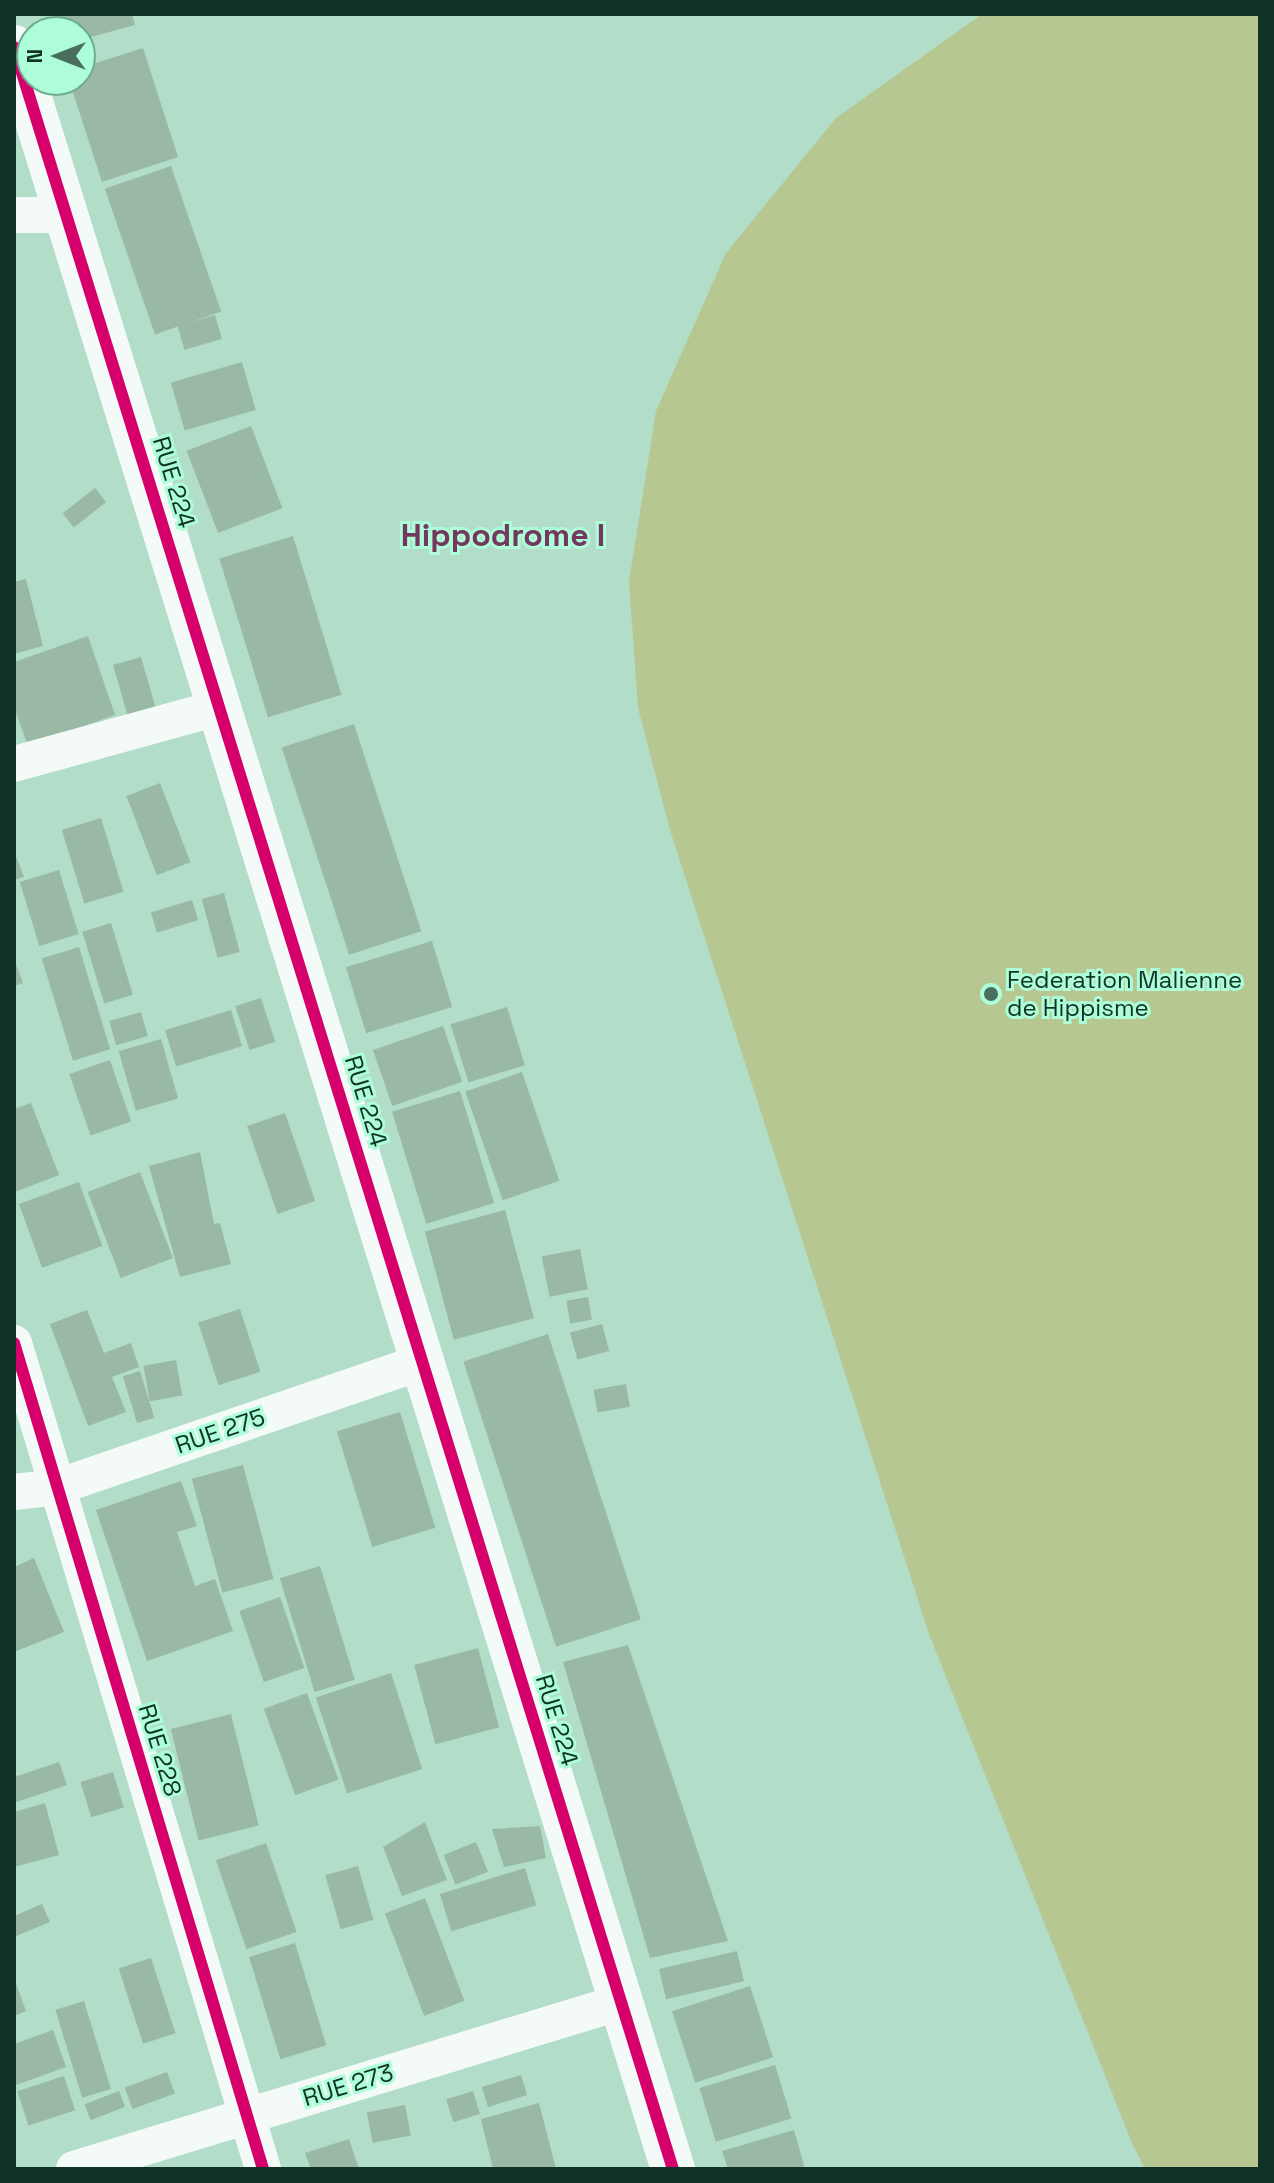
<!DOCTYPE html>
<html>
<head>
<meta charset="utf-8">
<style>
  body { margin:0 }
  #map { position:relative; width:1274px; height:2183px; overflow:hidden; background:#b1ddc9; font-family:"Space Grotesk",sans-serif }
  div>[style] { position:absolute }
  .green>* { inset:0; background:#b7c792 }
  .building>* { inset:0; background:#9ab9a5; transform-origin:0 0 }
  .minor>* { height:36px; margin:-18px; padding:0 18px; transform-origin:18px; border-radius:18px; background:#f3faf7 }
  .tertiary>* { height:44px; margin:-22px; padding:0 22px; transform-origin:22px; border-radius:22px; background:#f3faf7 }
  .cycleway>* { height:12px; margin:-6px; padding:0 6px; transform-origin:6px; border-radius:6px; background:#d6006c }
  .dots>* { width:22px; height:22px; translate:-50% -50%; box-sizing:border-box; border:4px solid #acfdd8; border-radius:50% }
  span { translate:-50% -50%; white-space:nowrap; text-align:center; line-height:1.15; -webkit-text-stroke:6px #acfdd8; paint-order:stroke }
  .street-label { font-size:24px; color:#113326 }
  .poi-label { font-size:24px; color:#113326 }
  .left { translate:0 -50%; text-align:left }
  .district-label { font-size:32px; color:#75375d; font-weight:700 }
  .frame { position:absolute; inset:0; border:16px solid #113326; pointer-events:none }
  .north { position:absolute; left:16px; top:16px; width:80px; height:80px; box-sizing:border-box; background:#acfdd8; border:2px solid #6eac91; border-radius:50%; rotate:270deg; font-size:22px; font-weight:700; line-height:32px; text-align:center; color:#113326 }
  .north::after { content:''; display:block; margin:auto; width:28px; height:36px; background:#496e5f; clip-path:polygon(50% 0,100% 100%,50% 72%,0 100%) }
</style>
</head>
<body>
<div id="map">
  <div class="green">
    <div style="clip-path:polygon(982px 14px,1260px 14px,1260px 2169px,1145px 2169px,1132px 2143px,929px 1634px,670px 830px,638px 708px,629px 582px,656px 411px,726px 253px,836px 118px)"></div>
  </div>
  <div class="building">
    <div style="clip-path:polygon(57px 14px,132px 14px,135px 25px,80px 40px,80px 32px,62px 32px)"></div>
    <div style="clip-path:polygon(143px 48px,178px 157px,102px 182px,69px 80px,80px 80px,80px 68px)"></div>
    <div style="left:171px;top:166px;width:154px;height:70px;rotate:71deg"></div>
    <div style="left:215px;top:315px;width:25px;height:39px;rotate:74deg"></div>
    <div style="left:242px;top:362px;width:50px;height:74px;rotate:74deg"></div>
    <div style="left:251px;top:426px;width:88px;height:69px;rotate:69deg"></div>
    <div style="left:95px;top:488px;width:18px;height:41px;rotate:52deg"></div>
    <div style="left:293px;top:536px;width:166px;height:77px;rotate:73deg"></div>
    <div style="clip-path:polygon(26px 579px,43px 646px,14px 654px,14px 582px)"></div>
    <div style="clip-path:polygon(88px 636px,115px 715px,28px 746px,14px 707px,14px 662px)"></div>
    <div style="left:141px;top:657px;width:62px;height:29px;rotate:74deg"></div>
    <div style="left:354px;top:724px;width:218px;height:76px;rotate:72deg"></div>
    <div style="left:160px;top:783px;width:85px;height:36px;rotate:69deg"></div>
    <div style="left:101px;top:818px;width:77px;height:41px;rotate:73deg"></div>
    <div style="clip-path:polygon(14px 851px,24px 877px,14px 880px)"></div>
    <div style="left:59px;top:870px;width:67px;height:41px;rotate:73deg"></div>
    <div style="left:224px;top:893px;width:61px;height:23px;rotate:75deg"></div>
    <div style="left:192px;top:900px;width:21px;height:43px;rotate:73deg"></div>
    <div style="left:111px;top:923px;width:75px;height:30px;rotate:73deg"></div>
    <div style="left:432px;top:941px;width:69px;height:90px;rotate:73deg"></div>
    <div style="left:79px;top:947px;width:107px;height:39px;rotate:73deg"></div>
    <div style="clip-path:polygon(14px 959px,23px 983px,14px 986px)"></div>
    <div style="left:261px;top:998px;width:46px;height:27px;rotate:72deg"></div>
    <div style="left:507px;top:1007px;width:61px;height:59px;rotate:73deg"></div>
    <div style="left:231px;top:1010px;width:38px;height:69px;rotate:73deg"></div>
    <div style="left:141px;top:1012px;width:25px;height:33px;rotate:74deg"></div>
    <div style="left:443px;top:1026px;width:59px;height:74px;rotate:71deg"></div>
    <div style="left:161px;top:1039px;width:62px;height:44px;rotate:74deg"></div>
    <div style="left:110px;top:1060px;width:65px;height:43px;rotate:71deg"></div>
    <div style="left:522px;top:1072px;width:115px;height:60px;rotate:71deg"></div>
    <div style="left:460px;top:1091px;width:117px;height:71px;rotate:73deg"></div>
    <div style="clip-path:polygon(31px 1103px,59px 1175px,15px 1192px,14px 1109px)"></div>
    <div style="left:285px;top:1113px;width:93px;height:40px;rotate:71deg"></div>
    <div style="clip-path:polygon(200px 1152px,214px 1224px,220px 1223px,231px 1264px,180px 1277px,149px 1166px)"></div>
    <div style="left:140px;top:1172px;width:92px;height:56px;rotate:69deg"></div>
    <div style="left:79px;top:1182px;width:68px;height:64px;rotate:70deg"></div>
    <div style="left:505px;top:1210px;width:112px;height:83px;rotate:75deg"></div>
    <div style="left:580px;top:1249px;width:41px;height:39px;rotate:79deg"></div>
    <div style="left:588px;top:1297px;width:23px;height:22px;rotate:80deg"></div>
    <div style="left:240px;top:1309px;width:66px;height:44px;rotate:72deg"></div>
    <div style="clip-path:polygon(87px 1310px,104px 1353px,131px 1343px,139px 1367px,112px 1377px,126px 1412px,88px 1426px,50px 1324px)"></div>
    <div style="left:602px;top:1324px;width:28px;height:33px;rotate:75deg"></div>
    <div style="left:548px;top:1334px;width:300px;height:89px;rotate:72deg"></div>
    <div style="left:176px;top:1360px;width:36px;height:33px;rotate:80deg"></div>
    <div style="left:140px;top:1371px;width:49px;height:18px;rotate:73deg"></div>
    <div style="left:626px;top:1384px;width:23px;height:33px;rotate:80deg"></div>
    <div style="left:400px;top:1412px;width:121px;height:66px;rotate:73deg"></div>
    <div style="left:243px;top:1465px;width:118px;height:53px;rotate:75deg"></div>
    <div style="clip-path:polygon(181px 1481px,197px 1526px,177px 1532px,195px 1586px,215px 1579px,233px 1631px,147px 1661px,96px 1510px)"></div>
    <div style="clip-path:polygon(34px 1558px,64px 1632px,14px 1652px,14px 1567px)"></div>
    <div style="left:320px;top:1566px;width:119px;height:42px;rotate:73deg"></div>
    <div style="left:280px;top:1597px;width:75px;height:43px;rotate:71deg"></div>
    <div style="clip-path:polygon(628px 1645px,728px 1941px,650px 1958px,563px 1662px)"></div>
    <div style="left:478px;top:1648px;width:82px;height:66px;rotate:75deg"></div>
    <div style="left:391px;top:1673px;width:101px;height:79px;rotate:72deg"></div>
    <div style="left:307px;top:1693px;width:92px;height:46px;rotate:70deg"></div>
    <div style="left:231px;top:1714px;width:115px;height:62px;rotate:76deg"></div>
    <div style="clip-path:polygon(59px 1762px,67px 1785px,14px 1803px,14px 1777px)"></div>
    <div style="left:113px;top:1772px;width:37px;height:34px;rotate:73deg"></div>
    <div style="clip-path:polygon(45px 1803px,59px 1855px,14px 1867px,14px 1812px)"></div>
    <div style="clip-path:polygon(425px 1822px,447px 1880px,402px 1896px,383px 1847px)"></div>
    <div style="clip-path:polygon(540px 1826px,546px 1858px,504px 1867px,492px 1829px)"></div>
    <div style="left:476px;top:1842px;width:32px;height:35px;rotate:68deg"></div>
    <div style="left:266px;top:1843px;width:94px;height:53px;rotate:71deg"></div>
    <div style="left:358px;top:1866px;width:56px;height:34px;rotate:74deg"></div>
    <div style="left:525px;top:1868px;width:39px;height:89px;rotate:73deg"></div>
    <div style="left:425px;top:1898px;width:110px;height:43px;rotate:69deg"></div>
    <div style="clip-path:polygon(42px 1904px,50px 1922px,14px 1937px,14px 1916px)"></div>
    <div style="left:295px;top:1943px;width:107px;height:48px;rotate:73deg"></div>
    <div style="left:737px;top:1951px;width:31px;height:80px;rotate:77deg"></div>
    <div style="left:151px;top:1958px;width:79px;height:34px;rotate:72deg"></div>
    <div style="clip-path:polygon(14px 1978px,26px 2011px,14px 2016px)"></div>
    <div style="left:750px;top:1986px;width:75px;height:82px;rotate:72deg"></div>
    <div style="left:84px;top:2001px;width:92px;height:30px;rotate:73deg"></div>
    <div style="clip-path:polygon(53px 2030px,66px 2067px,16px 2085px,14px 2044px)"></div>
    <div style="left:775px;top:2065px;width:56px;height:79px;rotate:73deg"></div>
    <div style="left:167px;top:2072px;width:23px;height:45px;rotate:70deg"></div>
    <div style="left:521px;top:2075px;width:21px;height:41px;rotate:73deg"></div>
    <div style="left:64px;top:2076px;width:36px;height:49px;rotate:72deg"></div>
    <div style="left:119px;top:2091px;width:17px;height:37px;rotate:69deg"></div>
    <div style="left:473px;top:2091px;width:24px;height:28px;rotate:73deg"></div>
    <div style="clip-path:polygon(539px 2103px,556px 2169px,493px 2169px,481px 2119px)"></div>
    <div style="left:405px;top:2105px;width:31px;height:39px;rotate:79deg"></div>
    <div style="clip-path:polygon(794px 2130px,805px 2169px,728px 2169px,722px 2151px)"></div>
    <div style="clip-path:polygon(349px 2139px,359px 2169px,311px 2169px,305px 2153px)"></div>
  </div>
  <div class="minor">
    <div style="left:14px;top:215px;width:53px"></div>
    <div style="left:14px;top:764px;width:215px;rotate:-15.4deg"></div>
    <div style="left:14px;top:1343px;width:863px;rotate:73.22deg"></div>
    <div style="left:14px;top:1492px;width:43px;rotate:-6.6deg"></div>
    <div style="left:57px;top:1487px;width:387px;rotate:-18.9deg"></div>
    <div style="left:74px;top:2169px;width:572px;rotate:-16.98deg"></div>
  </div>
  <div class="tertiary">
    <div style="left:14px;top:47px;width:2222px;rotate:72.75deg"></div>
  </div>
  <div class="cycleway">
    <div style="left:14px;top:47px;width:2222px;rotate:72.75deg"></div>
    <div style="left:14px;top:1343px;width:863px;rotate:73.22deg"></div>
  </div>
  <div class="dots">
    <div style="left:991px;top:994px;background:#496e5f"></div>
  </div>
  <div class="street-label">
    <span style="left:174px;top:482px;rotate:73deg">RUE 224</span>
    <span style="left:366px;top:1101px;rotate:73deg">RUE 224</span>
    <span style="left:220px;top:1431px;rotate:-19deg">RUE 275</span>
    <span style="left:557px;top:1720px;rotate:73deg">RUE 224</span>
    <span style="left:160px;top:1750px;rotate:73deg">RUE 228</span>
    <span style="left:348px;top:2085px;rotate:-17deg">RUE 273</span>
  </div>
  <div class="poi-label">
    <span class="left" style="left:1007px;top:994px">Federation Malienne<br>de Hippisme</span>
  </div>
  <div class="district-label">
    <span style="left:503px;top:535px">Hippodrome I</span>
  </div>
  <div class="frame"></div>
  <div class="north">N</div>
</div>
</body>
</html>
